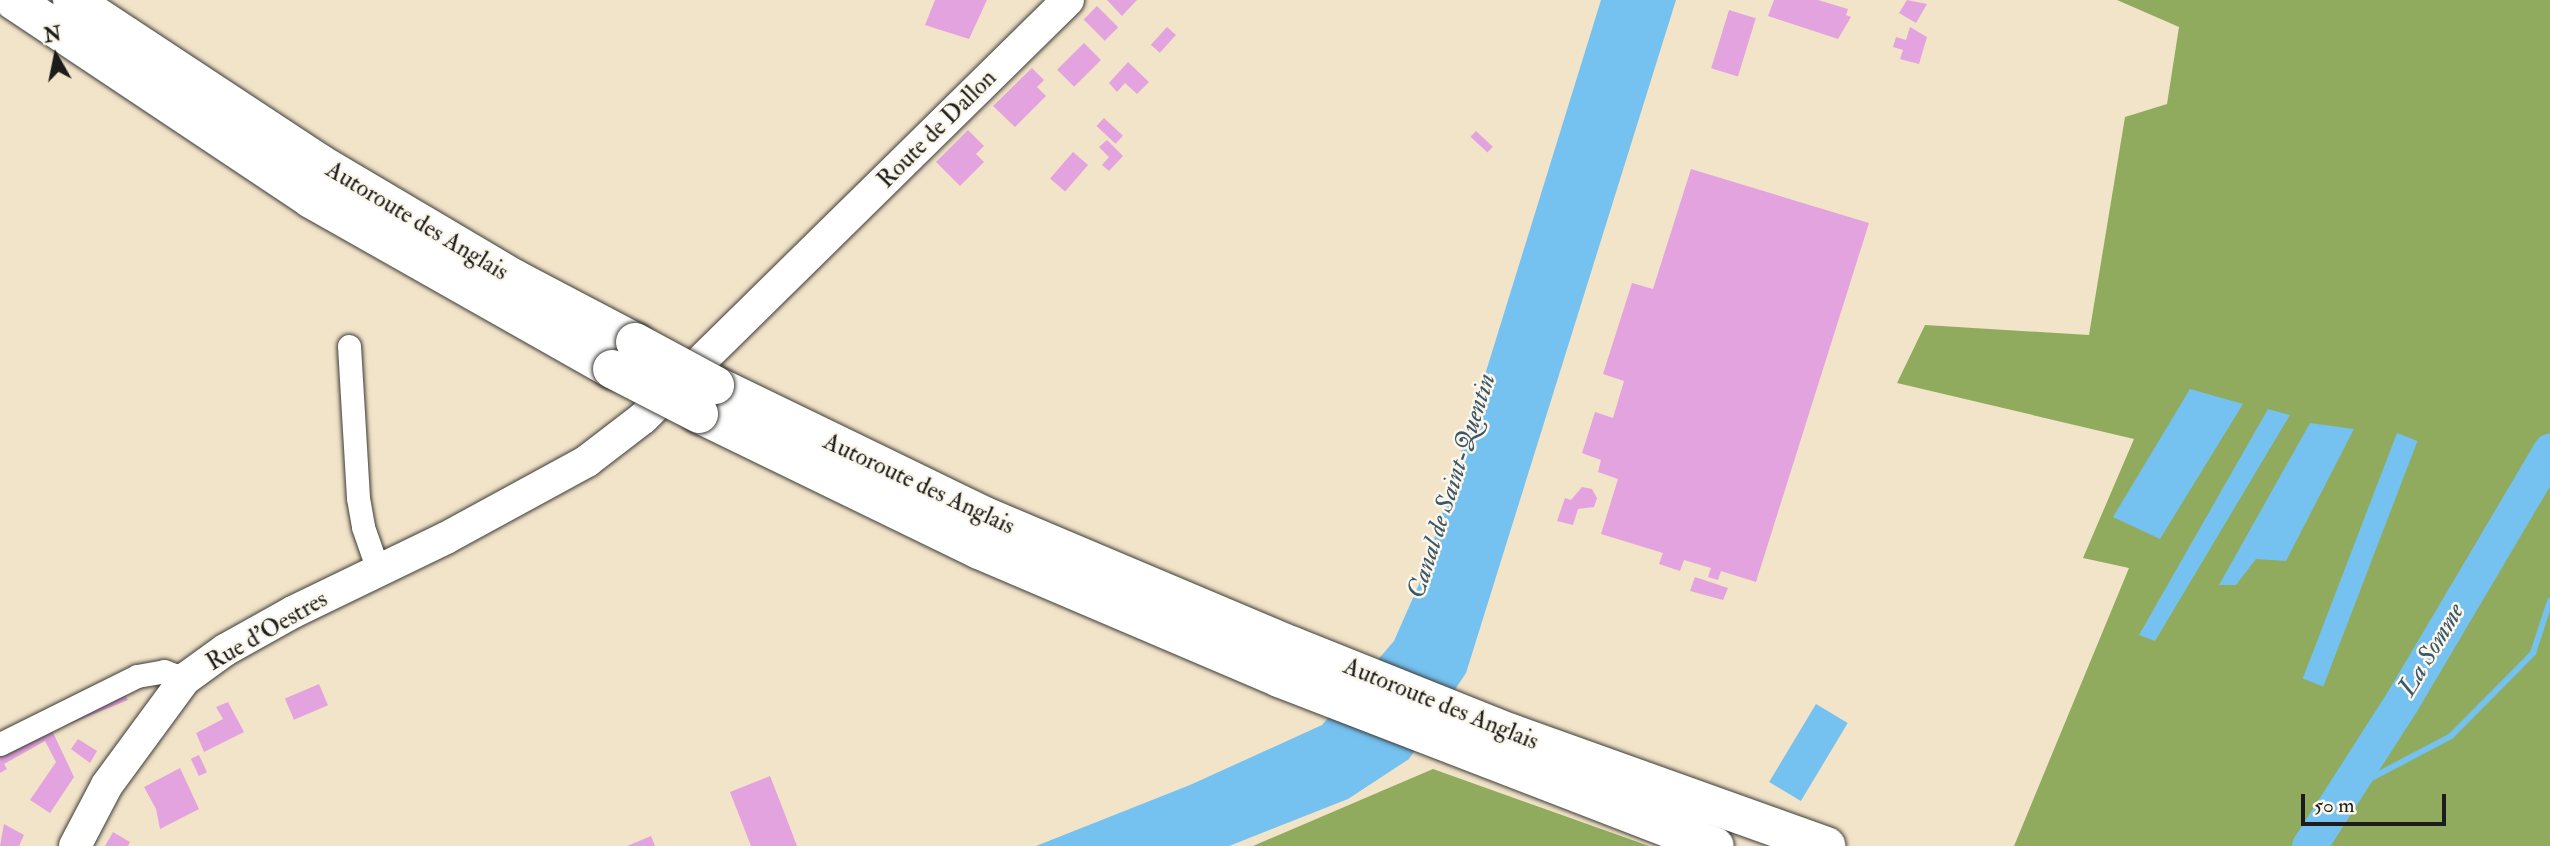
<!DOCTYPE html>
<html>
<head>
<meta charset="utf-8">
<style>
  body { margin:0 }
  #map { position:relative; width:2550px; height:846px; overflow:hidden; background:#f2e4c9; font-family:"IM FELL Double Pica",serif }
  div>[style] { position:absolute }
  .forest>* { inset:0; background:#90ab5d }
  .water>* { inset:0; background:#75c1ef; transform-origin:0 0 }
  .stream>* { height:6px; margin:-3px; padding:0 3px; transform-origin:3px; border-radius:3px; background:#75c1ef }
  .river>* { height:35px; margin:-17.5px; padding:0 17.5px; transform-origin:17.5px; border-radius:17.5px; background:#75c1ef }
  .building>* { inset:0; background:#e3a3de; transform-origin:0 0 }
  .roads { filter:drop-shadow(0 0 2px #3c3a36) drop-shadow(0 0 2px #3c3a36) }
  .street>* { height:23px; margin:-11.5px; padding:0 11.5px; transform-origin:11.5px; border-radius:11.5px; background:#fff }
  .secondary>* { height:32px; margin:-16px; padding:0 16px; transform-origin:16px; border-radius:16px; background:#fff }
  .highway>* { height:38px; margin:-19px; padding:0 19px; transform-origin:19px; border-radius:19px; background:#fff }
  .bridges { filter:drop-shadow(0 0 2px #3c3a36) drop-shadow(0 0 2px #3c3a36) }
  .highway-bridge>* { height:38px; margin:-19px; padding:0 19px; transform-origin:19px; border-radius:19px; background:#fff }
  span { translate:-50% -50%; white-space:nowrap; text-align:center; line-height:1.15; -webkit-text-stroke:5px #fbf7ec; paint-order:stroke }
  .street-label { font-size:24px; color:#1c1c1c }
  .water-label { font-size:26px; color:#3b5666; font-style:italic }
  .north { position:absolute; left:21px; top:21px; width:70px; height:70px; -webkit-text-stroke:5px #fbf7ec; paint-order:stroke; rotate:351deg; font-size:19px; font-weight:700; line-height:28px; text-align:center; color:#1c1c1c }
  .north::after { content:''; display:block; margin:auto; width:24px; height:32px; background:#1c1c1c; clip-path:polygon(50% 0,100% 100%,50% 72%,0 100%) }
  .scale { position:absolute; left:2301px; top:794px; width:145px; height:32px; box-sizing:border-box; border:4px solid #1c1c1c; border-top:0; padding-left:9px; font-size:21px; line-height:24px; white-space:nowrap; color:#1c1c1c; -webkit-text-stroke:5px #fbf7ec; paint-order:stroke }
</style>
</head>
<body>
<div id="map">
  <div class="forest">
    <div style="clip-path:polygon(2117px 0,2550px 0,2550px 846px,2014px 846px,2129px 568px,2083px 558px,2134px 439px,1897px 383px,1925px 325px,2089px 335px,2125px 117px,2167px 104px,2179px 27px)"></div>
    <div style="clip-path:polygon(1433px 769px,1649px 846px,1253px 846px)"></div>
  </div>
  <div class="water">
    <div style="clip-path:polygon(1601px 0,1676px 0,1466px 673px,1409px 759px,1348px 799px,1229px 846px,1036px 846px,1190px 785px,1322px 725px,1394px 641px,1423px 575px)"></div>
    <div style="clip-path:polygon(2190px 389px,2243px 404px,2160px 539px,2113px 517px)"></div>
    <div style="clip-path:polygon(2268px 409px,2290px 415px,2155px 641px,2139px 635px)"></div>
    <div style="clip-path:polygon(2310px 423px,2354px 429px,2286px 561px,2256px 559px,2236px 585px,2219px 585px)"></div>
    <div style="left:2397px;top:433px;width:22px;height:263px;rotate:21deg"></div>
    <div style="left:1816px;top:704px;width:37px;height:91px;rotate:31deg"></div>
  </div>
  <div class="stream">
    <div style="left:2343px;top:793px;width:122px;rotate:-27.8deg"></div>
    <div style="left:2451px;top:736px;width:117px;rotate:-45.3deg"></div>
    <div style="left:2533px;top:653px;width:55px;rotate:-71.9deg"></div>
  </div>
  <div class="river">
    <div style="left:2309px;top:846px;width:172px;rotate:-57.3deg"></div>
    <div style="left:2402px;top:701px;width:291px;rotate:-59.4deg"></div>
  </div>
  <div class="building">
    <div style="clip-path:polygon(935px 0,987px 0,969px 39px,925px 25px)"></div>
    <div style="clip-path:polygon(1107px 0,1137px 0,1122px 16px)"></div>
    <div style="clip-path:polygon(1774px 0,1818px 0,1848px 9px,1846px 15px,1851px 17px,1838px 39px,1768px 16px)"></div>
    <div style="clip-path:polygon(1907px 0,1927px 4px,1916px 23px,1899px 13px)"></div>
    <div style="left:1097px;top:6px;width:30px;height:19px;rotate:45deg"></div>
    <div style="left:1729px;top:10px;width:28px;height:61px;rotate:17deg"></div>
    <div style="left:1167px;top:27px;width:12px;height:24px;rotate:42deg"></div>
    <div style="clip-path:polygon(1910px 27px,1927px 37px,1919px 64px,1900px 59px,1903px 50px,1893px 47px,1896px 37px,1906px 40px)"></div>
    <div style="left:1084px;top:43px;width:24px;height:38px;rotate:45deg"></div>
    <div style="clip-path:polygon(1128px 62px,1149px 82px,1137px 94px,1125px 83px,1117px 92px,1109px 83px)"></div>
    <div style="clip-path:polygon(1032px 68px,1044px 80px,1037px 87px,1046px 96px,1015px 127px,993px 106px)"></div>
    <div style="left:1104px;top:118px;width:26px;height:11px;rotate:43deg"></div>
    <div style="clip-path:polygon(968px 130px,984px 146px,976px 154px,984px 162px,960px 186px,936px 162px)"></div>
    <div style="left:1476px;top:131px;width:23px;height:8px;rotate:43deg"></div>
    <div style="clip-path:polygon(1107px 140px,1123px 156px,1109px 171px,1102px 165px,1109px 157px,1099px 147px)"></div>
    <div style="left:1073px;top:152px;width:20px;height:35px;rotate:41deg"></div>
    <div style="clip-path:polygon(1691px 169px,1869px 223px,1756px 582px,1721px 571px,1718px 580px,1708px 577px,1711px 568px,1684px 560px,1680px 571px,1659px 564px,1663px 553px,1601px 534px,1618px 479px,1598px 472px,1601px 460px,1582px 453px,1595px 412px,1613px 418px,1624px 381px,1603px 374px,1632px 283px,1653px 289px)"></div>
    <div style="clip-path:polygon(1582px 487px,1592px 489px,1597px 498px,1594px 507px,1578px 509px,1573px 525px,1557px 521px,1565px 498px,1571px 500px)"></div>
    <div style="clip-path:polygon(1695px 577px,1728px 588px,1723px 600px,1690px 591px)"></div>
    <div style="left:319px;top:684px;width:23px;height:37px;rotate:67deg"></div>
    <div style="clip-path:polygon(121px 688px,128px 700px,60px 728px,56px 719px)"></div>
    <div style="clip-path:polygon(228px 702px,244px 732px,204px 752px,196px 733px,223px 719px,216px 707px)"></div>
    <div style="clip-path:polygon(48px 722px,74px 777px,50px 813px,30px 800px,56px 762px,45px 741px,4px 764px,7px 769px,0 773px,0 747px)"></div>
    <div style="clip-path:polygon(78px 739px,97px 751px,90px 763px,71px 749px)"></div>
    <div style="left:199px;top:755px;width:19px;height:9px;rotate:65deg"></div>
    <div style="clip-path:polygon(180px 768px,199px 809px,160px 829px,156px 809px,144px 787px)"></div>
    <div style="clip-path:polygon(770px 776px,781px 804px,797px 846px,751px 846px,730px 792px)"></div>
    <div style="clip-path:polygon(4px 824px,24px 835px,19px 846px,0 846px)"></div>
    <div style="clip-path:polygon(113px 832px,130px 842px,128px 846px,105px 846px)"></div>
    <div style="clip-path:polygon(651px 836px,655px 846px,627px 846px)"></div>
  </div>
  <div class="roads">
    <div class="street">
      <div style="left:349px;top:346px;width:152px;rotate:86.6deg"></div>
      <div style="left:358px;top:498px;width:29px;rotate:80deg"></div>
      <div style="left:363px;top:527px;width:46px;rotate:70.8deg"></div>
      <div style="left:0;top:744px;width:153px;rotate:-26.4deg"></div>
      <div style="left:137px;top:676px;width:27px;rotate:-10deg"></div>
      <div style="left:164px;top:671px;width:22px;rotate:21deg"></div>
    </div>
    <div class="secondary">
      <div style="left:75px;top:846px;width:69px;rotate:-62.3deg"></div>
      <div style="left:107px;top:785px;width:132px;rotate:-53.7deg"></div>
      <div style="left:185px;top:679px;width:49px;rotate:-35.9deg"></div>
      <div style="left:225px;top:650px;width:78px;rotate:-29.2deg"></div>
      <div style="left:293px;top:612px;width:170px;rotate:-25.8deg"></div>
      <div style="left:446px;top:538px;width:161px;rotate:-28.6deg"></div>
      <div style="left:587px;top:461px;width:71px;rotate:-37.5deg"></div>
      <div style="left:643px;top:418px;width:596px;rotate:-44.52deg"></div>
    </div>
    <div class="highway">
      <div style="left:13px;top:0;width:358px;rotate:33.7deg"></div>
      <div style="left:311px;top:199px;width:346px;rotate:29.5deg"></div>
      <div style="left:72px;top:0;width:296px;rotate:33.4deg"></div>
      <div style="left:319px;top:163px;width:228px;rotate:30.6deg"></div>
      <div style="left:515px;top:279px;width:136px;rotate:27.7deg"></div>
      <div style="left:715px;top:385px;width:302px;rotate:25.9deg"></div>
      <div style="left:987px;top:517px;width:332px;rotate:22.9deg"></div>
      <div style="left:1293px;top:646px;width:235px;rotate:21.8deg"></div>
      <div style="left:1511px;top:733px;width:335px;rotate:19.7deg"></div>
      <div style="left:699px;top:414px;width:311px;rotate:25.9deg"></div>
      <div style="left:979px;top:550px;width:326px;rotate:23.1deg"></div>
      <div style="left:1279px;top:678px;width:467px;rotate:21.1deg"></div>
    </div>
  </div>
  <div class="bridges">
    <div class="highway-bridge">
      <div style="left:635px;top:342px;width:91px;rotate:28.3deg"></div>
      <div style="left:612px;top:369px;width:98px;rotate:27.3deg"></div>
    </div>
  </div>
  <div class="street-label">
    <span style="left:937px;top:129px;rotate:-45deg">Route de Dallon</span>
    <span style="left:417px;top:221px;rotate:31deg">Autoroute des Anglais</span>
    <span style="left:919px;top:484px;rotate:25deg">Autoroute des Anglais</span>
    <span style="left:267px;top:631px;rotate:-30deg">Rue d'Oestres</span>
    <span style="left:1441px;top:704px;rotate:22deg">Autoroute des Anglais</span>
  </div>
  <div class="water-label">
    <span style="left:1452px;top:486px;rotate:-72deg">Canal de Saint-Quentin</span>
    <span style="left:2432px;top:650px;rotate:-59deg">La Somme</span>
  </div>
  <div class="north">N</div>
  <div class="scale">50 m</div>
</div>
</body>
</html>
